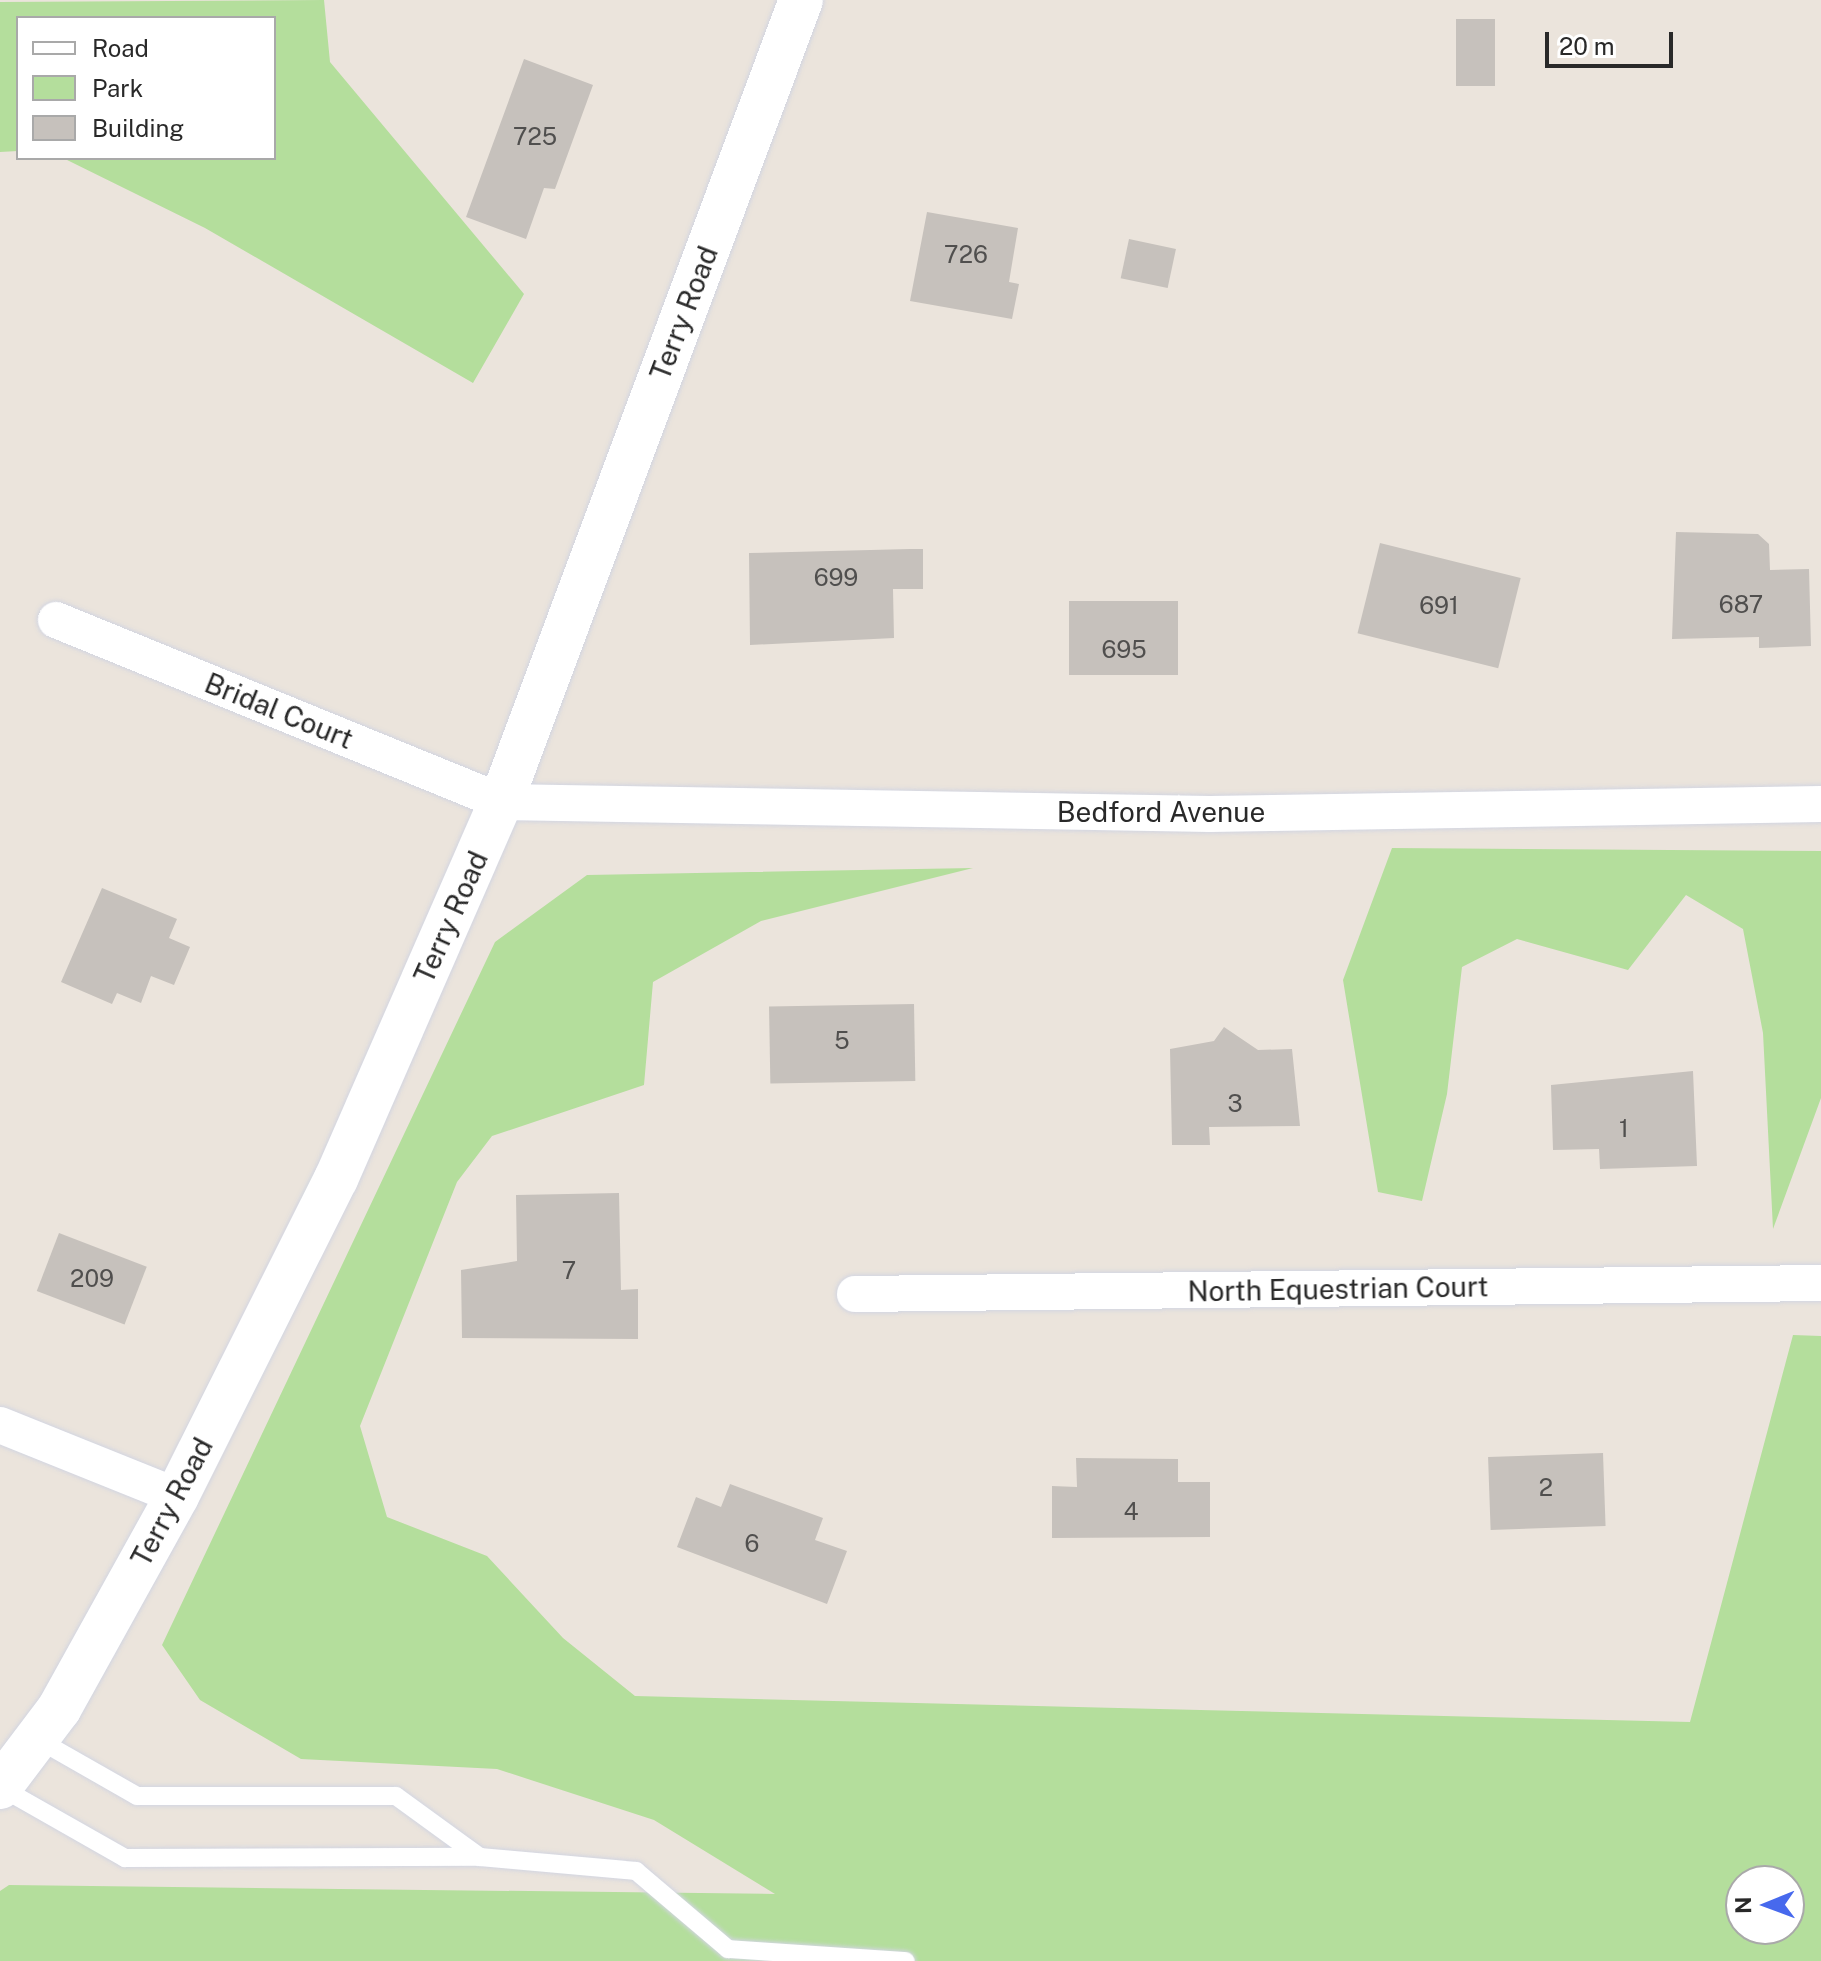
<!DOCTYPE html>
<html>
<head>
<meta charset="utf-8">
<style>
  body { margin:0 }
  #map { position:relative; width:1821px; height:1961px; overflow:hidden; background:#ebe4dc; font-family:"Public Sans",sans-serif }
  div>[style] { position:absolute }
  .green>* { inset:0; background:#b4de9c }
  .building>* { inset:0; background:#c6c1bc; transform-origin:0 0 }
  .roads { filter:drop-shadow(0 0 2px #d2d5e1) drop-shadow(0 0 2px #d2d5e1) }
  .lane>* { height:18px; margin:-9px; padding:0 9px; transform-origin:9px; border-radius:9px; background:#fff }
  .street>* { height:36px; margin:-18px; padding:0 18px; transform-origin:18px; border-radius:18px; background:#fff }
  .secondary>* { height:44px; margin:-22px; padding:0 22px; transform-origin:22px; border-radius:22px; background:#fff }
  span { translate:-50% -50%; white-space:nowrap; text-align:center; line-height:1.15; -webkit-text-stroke:6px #fff; paint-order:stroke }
  .number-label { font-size:24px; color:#504f4e }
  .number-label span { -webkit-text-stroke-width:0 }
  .street-label { font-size:28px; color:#292929 }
  .legend { position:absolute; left:16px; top:16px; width:260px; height:144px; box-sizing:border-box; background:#fff; border:2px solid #a9a9a9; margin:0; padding:10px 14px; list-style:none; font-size:24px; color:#292929 }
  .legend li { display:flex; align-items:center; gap:16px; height:40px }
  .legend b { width:40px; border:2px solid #a9a9a9 }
  .north { position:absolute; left:1725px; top:1865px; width:80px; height:80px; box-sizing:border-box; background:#fff; border:2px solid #a9a9a9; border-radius:50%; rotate:269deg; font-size:22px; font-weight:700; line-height:32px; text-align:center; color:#292929 }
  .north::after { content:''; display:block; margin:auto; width:28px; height:36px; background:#4769ed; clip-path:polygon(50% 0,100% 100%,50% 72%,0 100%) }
  .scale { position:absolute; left:1545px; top:32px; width:128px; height:36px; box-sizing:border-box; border:4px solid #292929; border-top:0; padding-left:10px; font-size:24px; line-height:28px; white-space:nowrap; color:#292929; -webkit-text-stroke:6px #fff; paint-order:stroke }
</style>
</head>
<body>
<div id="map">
  <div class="green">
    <div style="clip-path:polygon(324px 0,330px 62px,524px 294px,473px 383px,205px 228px,63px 158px,274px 158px,274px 18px,18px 18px,18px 151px,0 152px,0 2px)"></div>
    <div style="clip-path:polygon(1392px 848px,1821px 851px,1821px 1098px,1773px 1229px,1763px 1033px,1743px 929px,1686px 895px,1628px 970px,1517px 939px,1462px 967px,1447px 1094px,1422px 1201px,1378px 1192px,1343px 980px)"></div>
    <div style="clip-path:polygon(evenodd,973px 868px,761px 921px,653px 982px,644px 1085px,492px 1136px,457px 1182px,360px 1426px,387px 1517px,487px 1556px,563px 1638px,635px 1696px,1690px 1722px,1793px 1335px,1821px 1336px,1821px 1961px,0 1961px,0 1891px,9px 1885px,775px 1894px,654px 1820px,497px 1769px,301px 1759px,200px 1700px,162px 1645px,495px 942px,587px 875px,973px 868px,1741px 1881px,1789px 1881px,1789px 1929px,1741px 1929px,1741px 1881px)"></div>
  </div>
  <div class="building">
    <div style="left:1456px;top:19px;width:39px;height:67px"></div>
    <div style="clip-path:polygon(524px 59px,593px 85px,555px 189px,544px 188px,526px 239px,466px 217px)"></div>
    <div style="clip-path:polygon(927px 212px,1018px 228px,1009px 282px,1019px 284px,1012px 319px,910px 301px)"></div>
    <div style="left:1129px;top:239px;width:48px;height:40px;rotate:12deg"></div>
    <div style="clip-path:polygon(1676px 532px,1758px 534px,1769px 544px,1770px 570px,1809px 569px,1811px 646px,1759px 648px,1759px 637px,1672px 639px)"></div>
    <div style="left:1380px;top:543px;width:145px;height:93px;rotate:14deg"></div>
    <div style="clip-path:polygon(910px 549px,923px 549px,923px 589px,893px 589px,894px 638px,750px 645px,749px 553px)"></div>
    <div style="left:1069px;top:601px;width:109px;height:74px"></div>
    <div style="clip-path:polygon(102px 888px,177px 919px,169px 938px,190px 947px,174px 985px,151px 976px,141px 1003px,117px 993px,112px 1004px,61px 982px)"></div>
    <div style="left:914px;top:1004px;width:77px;height:145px;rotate:89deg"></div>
    <div style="clip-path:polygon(1224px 1027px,1258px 1050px,1292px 1049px,1300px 1126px,1209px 1127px,1210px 1145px,1172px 1145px,1170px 1049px,1214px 1041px)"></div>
    <div style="clip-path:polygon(1693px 1071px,1697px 1166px,1600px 1169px,1599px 1149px,1553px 1150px,1551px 1085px)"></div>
    <div style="clip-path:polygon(619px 1193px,621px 1290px,638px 1289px,638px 1339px,462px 1338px,461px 1270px,517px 1261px,516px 1195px)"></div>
    <div style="left:59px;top:1233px;width:94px;height:62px;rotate:21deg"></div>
    <div style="left:1603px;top:1453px;width:73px;height:115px;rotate:88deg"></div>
    <div style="clip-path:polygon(1076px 1458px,1178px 1459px,1178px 1482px,1210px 1482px,1210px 1537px,1052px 1538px,1052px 1486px,1077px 1487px)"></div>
    <div style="clip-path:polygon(730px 1484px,823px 1518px,815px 1540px,847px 1551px,827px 1604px,677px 1547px,696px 1497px,721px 1507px)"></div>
  </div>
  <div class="roads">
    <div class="lane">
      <div style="left:37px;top:1739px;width:115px;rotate:29.7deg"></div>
      <div style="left:137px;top:1796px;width:259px"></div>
      <div style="left:396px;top:1796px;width:104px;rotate:36deg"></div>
      <div style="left:0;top:1787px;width:144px;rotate:29.6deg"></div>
      <div style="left:125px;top:1858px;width:355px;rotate:-0.2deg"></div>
      <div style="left:480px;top:1857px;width:157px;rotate:5.1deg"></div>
      <div style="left:636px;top:1871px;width:121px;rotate:40.3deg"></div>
      <div style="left:728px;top:1949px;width:178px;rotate:3.9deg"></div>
    </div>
    <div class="street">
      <div style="left:56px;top:620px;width:481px;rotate:22.2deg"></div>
      <div style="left:501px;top:802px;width:709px;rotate:0.97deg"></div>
      <div style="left:1210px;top:814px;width:611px;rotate:-0.94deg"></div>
      <div style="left:855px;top:1294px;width:966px;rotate:-0.65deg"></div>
      <div style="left:0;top:1425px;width:191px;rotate:21.9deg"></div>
    </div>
    <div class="secondary">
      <div style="left:0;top:1787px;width:98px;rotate:-52.9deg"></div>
      <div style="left:59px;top:1709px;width:244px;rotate:-61deg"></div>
      <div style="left:177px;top:1496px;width:355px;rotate:-63.4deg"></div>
      <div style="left:336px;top:1179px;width:412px;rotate:-66.4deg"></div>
      <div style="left:501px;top:802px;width:856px;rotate:-69.49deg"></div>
    </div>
  </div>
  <div class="number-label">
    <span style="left:535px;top:137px">725</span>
    <span style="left:966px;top:255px">726</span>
    <span style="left:836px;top:578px">699</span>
    <span style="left:1741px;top:605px">687</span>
    <span style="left:1439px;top:606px">691</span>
    <span style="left:1124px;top:650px">695</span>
    <span style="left:842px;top:1041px">5</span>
    <span style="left:1235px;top:1104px">3</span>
    <span style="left:1624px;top:1129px">1</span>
    <span style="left:569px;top:1271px">7</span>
    <span style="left:92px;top:1279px">209</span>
    <span style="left:1546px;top:1488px">2</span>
    <span style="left:1131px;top:1512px">4</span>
    <span style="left:752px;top:1544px">6</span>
  </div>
  <div class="street-label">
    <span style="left:684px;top:313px;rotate:-69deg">Terry Road</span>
    <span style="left:279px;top:711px;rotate:22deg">Bridal Court</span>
    <span style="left:1161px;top:812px">Bedford Avenue</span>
    <span style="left:451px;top:917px;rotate:-66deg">Terry Road</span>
    <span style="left:1338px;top:1289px;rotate:-1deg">North Equestrian Court</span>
    <span style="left:172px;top:1502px;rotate:-62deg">Terry Road</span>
  </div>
  <ul class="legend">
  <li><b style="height:10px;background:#fff"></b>Road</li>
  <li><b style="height:22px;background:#b4de9c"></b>Park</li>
  <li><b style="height:22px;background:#c6c1bc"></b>Building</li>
  </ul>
  <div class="north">N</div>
  <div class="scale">20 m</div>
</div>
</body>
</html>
